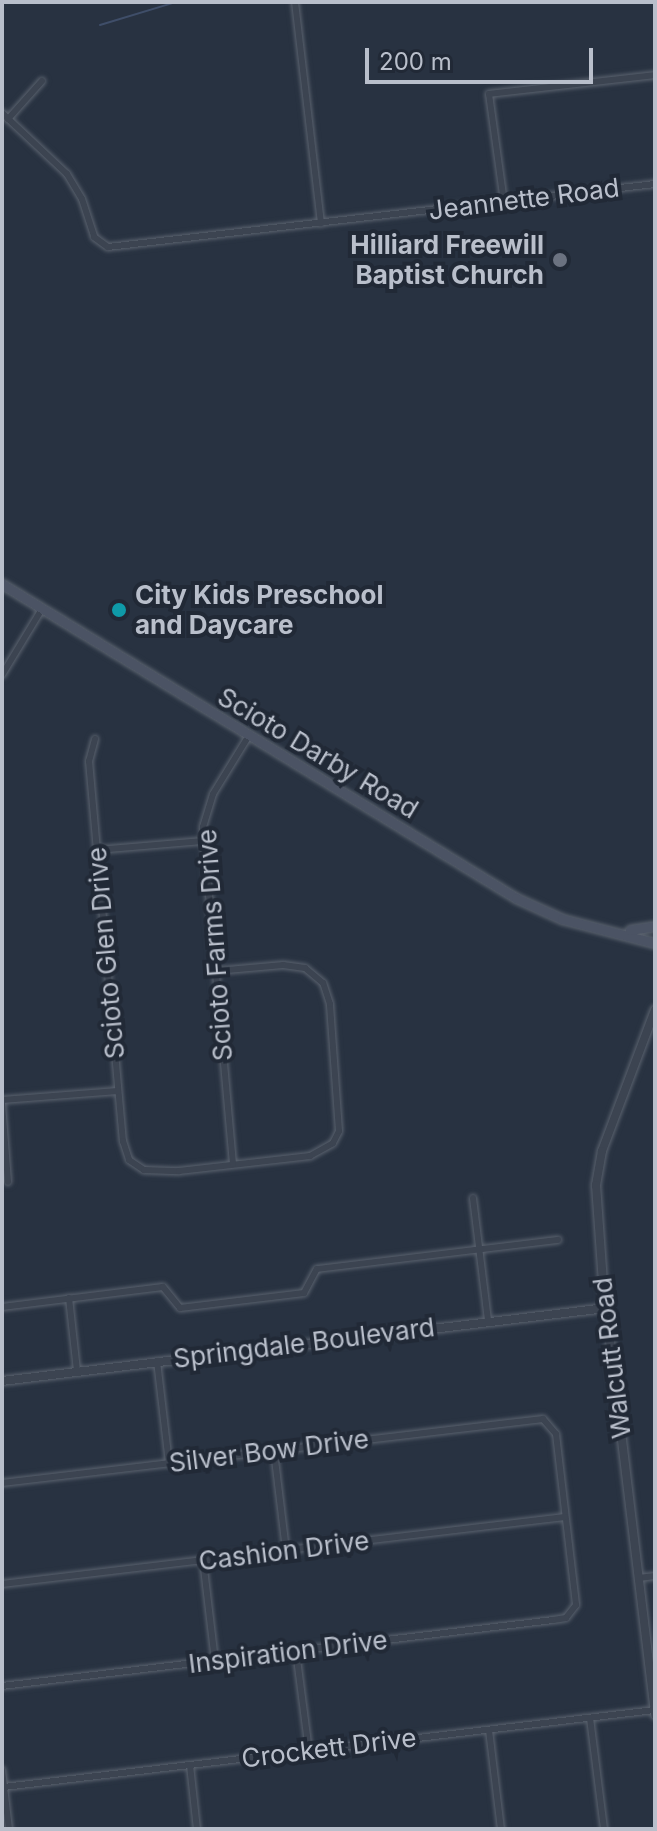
<!DOCTYPE html>
<html>
<head>
<meta charset="utf-8">
<style>
  body { margin:0 }
  #map { position:relative; width:657px; height:1831px; overflow:hidden; background:#283241; font-family:Inter,sans-serif }
  div>[style] { position:absolute }
  .stream>* { height:2px; margin:-1px; padding:0 1px; transform-origin:1px; border-radius:1px; background:#3f4e69 }
  .roads { filter:drop-shadow(0 0 2px #5a626e) drop-shadow(0 0 2px #5a626e) }
  .minor>* { height:6px; margin:-3px; padding:0 3px; transform-origin:3px; border-radius:3px; background:#3c4451 }
  .tertiary>* { height:8px; margin:-4px; padding:0 4px; transform-origin:4px; border-radius:4px; background:#3c4451 }
  .secondary>* { height:9px; margin:-4.5px; padding:0 4.5px; transform-origin:4.5px; border-radius:4.5px; background:#4b5364 }
  .dots>* { width:22px; height:22px; translate:-50% -50%; box-sizing:border-box; border:4px solid #212936; border-radius:50% }
  span { translate:-50% -50%; white-space:nowrap; text-align:center; line-height:1.15; -webkit-text-stroke:8px #212936; paint-order:stroke }
  .street-label { font-size:26px; color:#b9bfcb }
  .poi-label { font-size:26px; color:#b9bfcb; font-weight:700 }
  .right { translate:-100% -50%; text-align:right }
  .left { translate:0 -50%; text-align:left }
  .frame { position:absolute; inset:0; border:4px solid #b9bfcb; pointer-events:none }
  .scale { position:absolute; left:365px; top:48px; width:228px; height:36px; box-sizing:border-box; border:4px solid #b9bfcb; border-top:0; padding-left:10px; font-size:24px; line-height:28px; white-space:nowrap; color:#b9bfcb; -webkit-text-stroke:6px #212936; paint-order:stroke }
</style>
</head>
<body>
<div id="map">
  <div class="stream">
    <div style="left:100px;top:25px;width:79px;rotate:-16.8deg"></div>
  </div>
  <div class="roads">
    <div class="minor">
      <div style="left:295px;top:2px;width:223px;rotate:83.3deg"></div>
      <div style="left:2px;top:113px;width:89px;rotate:43.2deg"></div>
      <div style="left:67px;top:174px;width:29px;rotate:59deg"></div>
      <div style="left:82px;top:199px;width:40px;rotate:72deg"></div>
      <div style="left:94px;top:237px;width:17px;rotate:36deg"></div>
      <div style="left:108px;top:247px;width:551px;rotate:-6.57deg"></div>
      <div style="left:8px;top:119px;width:51px;rotate:-48.2deg"></div>
      <div style="left:504px;top:202px;width:109px;rotate:-97.9deg"></div>
      <div style="left:489px;top:94px;width:167px;rotate:-6.5deg"></div>
      <div style="left:2px;top:675px;width:77px;rotate:-58.8deg"></div>
      <div style="left:95px;top:739px;width:23px;rotate:105deg"></div>
      <div style="left:89px;top:761px;width:382px;rotate:84.9deg"></div>
      <div style="left:123px;top:1141px;width:20px;rotate:72deg"></div>
      <div style="left:129px;top:1160px;width:18px;rotate:34deg"></div>
      <div style="left:144px;top:1170px;width:35px;rotate:2deg"></div>
      <div style="left:179px;top:1171px;width:132px;rotate:-6.5deg"></div>
      <div style="left:310px;top:1156px;width:26px;rotate:-29deg"></div>
      <div style="left:333px;top:1143px;width:13px;rotate:-63deg"></div>
      <div style="left:339px;top:1131px;width:127px;rotate:-94.1deg"></div>
      <div style="left:330px;top:1004px;width:22px;rotate:-108deg"></div>
      <div style="left:323px;top:983px;width:23px;rotate:-140deg"></div>
      <div style="left:305px;top:968px;width:22px;rotate:-172deg"></div>
      <div style="left:283px;top:965px;width:67px;rotate:174.9deg"></div>
      <div style="left:97px;top:850px;width:106px;rotate:-4.9deg"></div>
      <div style="left:2px;top:1100px;width:116px;rotate:-4.4deg"></div>
      <div style="left:2px;top:1104px;width:78px;rotate:85.6deg"></div>
      <div style="left:233px;top:1164px;width:338px;rotate:-95.1deg"></div>
      <div style="left:203px;top:827px;width:34px;rotate:-73deg"></div>
      <div style="left:213px;top:794px;width:67px;rotate:-58.4deg"></div>
      <div style="left:473px;top:1198px;width:124px;rotate:83deg"></div>
      <div style="left:69px;top:1298px;width:72px;rotate:83.7deg"></div>
      <div style="left:2px;top:1307px;width:162px;rotate:-7.1deg"></div>
      <div style="left:163px;top:1287px;width:27px;rotate:51deg"></div>
      <div style="left:180px;top:1308px;width:125px;rotate:-6.9deg"></div>
      <div style="left:304px;top:1293px;width:27px;rotate:-62deg"></div>
      <div style="left:317px;top:1269px;width:243px;rotate:-6.9deg"></div>
      <div style="left:157px;top:1361px;width:103px;rotate:83.3deg"></div>
      <div style="left:274px;top:1451px;width:100px;rotate:83.1deg"></div>
      <div style="left:2px;top:1483px;width:545px;rotate:-6.75deg"></div>
      <div style="left:543px;top:1419px;width:20px;rotate:49deg"></div>
      <div style="left:556px;top:1434px;width:172px;rotate:83.3deg"></div>
      <div style="left:576px;top:1605px;width:16px;rotate:128deg"></div>
      <div style="left:566px;top:1618px;width:13px;rotate:171deg"></div>
      <div style="left:553px;top:1620px;width:555px;rotate:173.17deg"></div>
      <div style="left:203px;top:1560px;width:101px;rotate:83.2deg"></div>
      <div style="left:639px;top:1578px;width:16px;rotate:-7deg"></div>
      <div style="left:2px;top:1584px;width:567px;rotate:-6.79deg"></div>
      <div style="left:296px;top:1651px;width:101px;rotate:82.6deg"></div>
      <div style="left:590px;top:1718px;width:112px;rotate:82.8deg"></div>
      <div style="left:489px;top:1730px;width:100px;rotate:83.1deg"></div>
      <div style="left:190px;top:1765px;width:64px;rotate:83.8deg"></div>
      <div style="left:2px;top:1770px;width:59px;rotate:83.2deg"></div>
      <div style="left:4px;top:1787px;width:656px;rotate:-6.75deg"></div>
    </div>
    <div class="tertiary">
      <div style="left:655px;top:1010px;width:151px;rotate:110.6deg"></div>
      <div style="left:602px;top:1151px;width:35px;rotate:100deg"></div>
      <div style="left:596px;top:1185px;width:98px;rotate:85.9deg"></div>
      <div style="left:603px;top:1283px;width:435px;rotate:83.1deg"></div>
      <div style="left:2px;top:1381px;width:608px;rotate:-6.89deg"></div>
    </div>
    <div class="secondary">
      <div style="left:2px;top:584px;width:602px;rotate:31.42deg"></div>
      <div style="left:516px;top:898px;width:51px;rotate:24.5deg"></div>
      <div style="left:562px;top:919px;width:96px;rotate:14.5deg"></div>
      <div style="left:630px;top:930px;width:25px;rotate:-9deg"></div>
    </div>
  </div>
  <div class="dots">
    <div style="left:560px;top:260px;background:#6b7280"></div>
    <div style="left:119px;top:610px;background:#0f9aa8"></div>
  </div>
  <div class="street-label">
    <span style="left:524px;top:199px;rotate:-7deg">Jeannette Road</span>
    <span style="left:318px;top:753px;rotate:31deg">Scioto Darby Road</span>
    <span style="left:215px;top:945px;rotate:-94deg">Scioto Farms Drive</span>
    <span style="left:106px;top:953px;rotate:-95deg">Scioto Glen Drive</span>
    <span style="left:304px;top:1343px;rotate:-7deg">Springdale Boulevard</span>
    <span style="left:612px;top:1358px;rotate:-97deg">Walcutt Road</span>
    <span style="left:269px;top:1451px;rotate:-7deg">Silver Bow Drive</span>
    <span style="left:284px;top:1551px;rotate:-7deg">Cashion Drive</span>
    <span style="left:288px;top:1652px;rotate:-7deg">Inspiration Drive</span>
    <span style="left:329px;top:1748px;rotate:-7deg">Crockett Drive</span>
  </div>
  <div class="poi-label">
    <span class="right" style="left:544px;top:260px">Hilliard Freewill<br>Baptist Church</span>
    <span class="left" style="left:135px;top:610px">City Kids Preschool<br>and Daycare</span>
  </div>
  <div class="frame"></div>
  <div class="scale">200 m</div>
</div>
</body>
</html>
